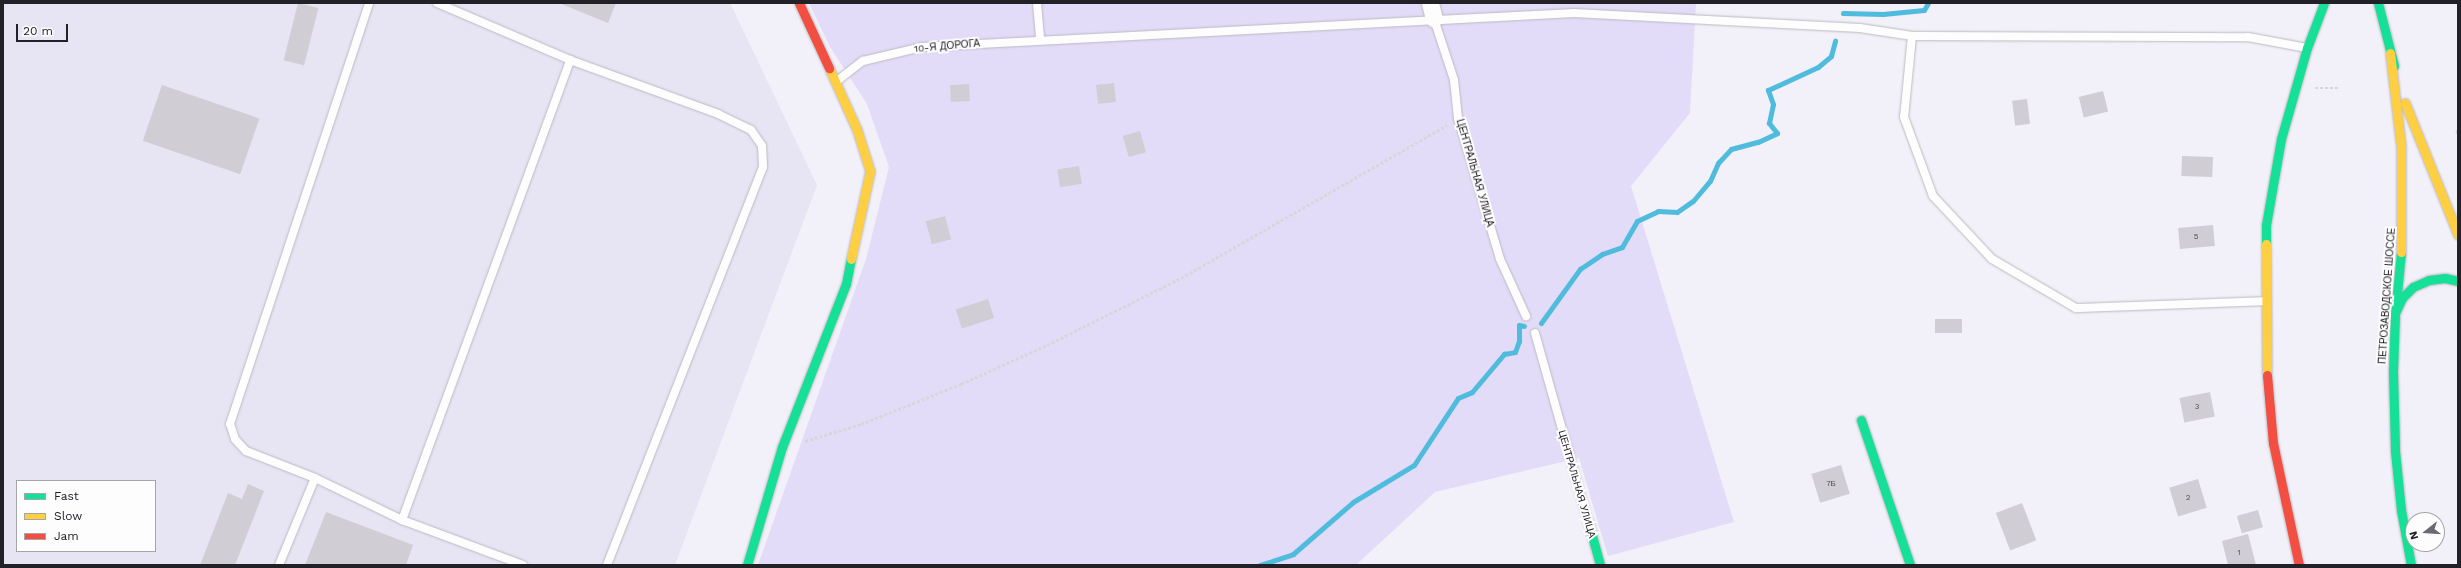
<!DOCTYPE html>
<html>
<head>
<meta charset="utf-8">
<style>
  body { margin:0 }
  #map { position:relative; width:2461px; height:568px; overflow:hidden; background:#f2f0f8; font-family:"Work Sans",sans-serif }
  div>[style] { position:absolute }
  .industrial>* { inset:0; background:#e7e4f4 }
  .green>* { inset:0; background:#e3dcf9 }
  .stream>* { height:5px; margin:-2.5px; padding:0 2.5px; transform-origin:2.5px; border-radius:2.5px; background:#4fbbdd }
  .building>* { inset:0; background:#d0cdd4; transform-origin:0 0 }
  .path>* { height:2.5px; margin-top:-1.25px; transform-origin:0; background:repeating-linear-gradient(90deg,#d7d6d9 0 3px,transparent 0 5px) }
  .roads { filter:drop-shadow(0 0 1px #bcbac0) drop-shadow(0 0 1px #bcbac0) }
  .lane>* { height:8px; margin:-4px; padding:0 4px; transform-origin:4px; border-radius:4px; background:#fdfdfe }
  .street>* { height:17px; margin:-8.5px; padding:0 8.5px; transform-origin:8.5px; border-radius:8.5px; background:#fdfdfe }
  .fast>* { height:9px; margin:-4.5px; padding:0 4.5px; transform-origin:4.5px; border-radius:4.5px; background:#16e098 }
  .slow>* { height:9px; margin:-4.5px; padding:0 4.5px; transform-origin:4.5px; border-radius:4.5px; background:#ffcf43 }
  .jam>* { height:9px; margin:-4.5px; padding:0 4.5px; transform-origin:4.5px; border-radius:4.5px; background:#f24e42 }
  span { translate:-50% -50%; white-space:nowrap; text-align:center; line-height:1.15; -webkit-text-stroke:4px #fdfdfd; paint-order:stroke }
  .number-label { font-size:8px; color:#4e4c53 }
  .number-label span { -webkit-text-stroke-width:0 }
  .street-label { font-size:10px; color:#232128 }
  .frame { position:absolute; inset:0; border:4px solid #232128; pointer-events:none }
  .legend { position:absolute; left:16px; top:480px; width:140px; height:72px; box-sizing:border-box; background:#fdfdfd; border:1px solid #a6a5a8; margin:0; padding:5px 7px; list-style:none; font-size:12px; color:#232128 }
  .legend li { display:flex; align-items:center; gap:8px; height:20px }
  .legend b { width:20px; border:1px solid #a6a5a8 }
  .north { position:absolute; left:2405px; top:512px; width:40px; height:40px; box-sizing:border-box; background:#fdfdfd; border:1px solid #a6a5a8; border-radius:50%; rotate:253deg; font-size:11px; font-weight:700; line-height:16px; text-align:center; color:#232128 }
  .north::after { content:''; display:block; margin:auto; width:14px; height:18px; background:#6b6971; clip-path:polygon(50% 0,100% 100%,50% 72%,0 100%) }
  .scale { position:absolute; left:16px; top:24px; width:52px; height:18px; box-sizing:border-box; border:2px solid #232128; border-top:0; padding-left:5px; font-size:12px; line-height:14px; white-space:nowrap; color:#232128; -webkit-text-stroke:3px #fdfdfd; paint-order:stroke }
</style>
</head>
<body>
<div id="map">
  <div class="industrial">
    <div style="clip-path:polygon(evenodd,3px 3px,730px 3px,817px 185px,675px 565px,3px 565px,3px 3px,17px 481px,155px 481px,155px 551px,17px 551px,17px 481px)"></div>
  </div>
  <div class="green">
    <div style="clip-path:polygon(809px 3px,1696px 3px,1690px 113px,1631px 186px,1734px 522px,1608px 556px,1579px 458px,1435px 492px,1356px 565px,758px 565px,866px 259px,889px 167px,867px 104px,830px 47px)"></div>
  </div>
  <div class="stream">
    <div style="left:1843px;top:13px;width:40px;rotate:1.4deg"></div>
    <div style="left:1883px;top:14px;width:41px;rotate:-5.6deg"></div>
    <div style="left:1924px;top:10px;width:8px;rotate:-60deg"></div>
    <div style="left:1541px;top:323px;width:67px;rotate:-54.2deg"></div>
    <div style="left:1580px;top:269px;width:27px;rotate:-34deg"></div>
    <div style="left:1602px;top:254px;width:21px;rotate:-19deg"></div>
    <div style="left:1622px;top:247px;width:30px;rotate:-60deg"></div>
    <div style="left:1637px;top:221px;width:23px;rotate:-25deg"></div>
    <div style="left:1658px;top:211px;width:19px;rotate:3deg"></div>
    <div style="left:1677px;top:212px;width:19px;rotate:-35deg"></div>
    <div style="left:1693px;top:201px;width:26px;rotate:-50deg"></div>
    <div style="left:1710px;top:181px;width:20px;rotate:-66deg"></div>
    <div style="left:1718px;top:163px;width:19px;rotate:-47deg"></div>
    <div style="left:1731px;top:149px;width:28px;rotate:-15deg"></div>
    <div style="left:1758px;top:142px;width:21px;rotate:-25deg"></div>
    <div style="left:1777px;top:133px;width:13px;rotate:-129deg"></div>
    <div style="left:1769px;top:123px;width:19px;rotate:-78deg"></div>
    <div style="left:1773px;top:104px;width:15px;rotate:-110deg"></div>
    <div style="left:1768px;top:90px;width:55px;rotate:-24.7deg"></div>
    <div style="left:1818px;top:67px;width:17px;rotate:-40deg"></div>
    <div style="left:1831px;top:56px;width:16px;rotate:-75deg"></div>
    <div style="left:1260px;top:565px;width:35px;rotate:-18deg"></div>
    <div style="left:1293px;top:554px;width:79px;rotate:-40.9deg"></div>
    <div style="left:1353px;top:502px;width:71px;rotate:-31.2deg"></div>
    <div style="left:1414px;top:465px;width:80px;rotate:-56.7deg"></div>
    <div style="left:1458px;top:398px;width:15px;rotate:-23deg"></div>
    <div style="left:1472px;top:392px;width:50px;rotate:-49.9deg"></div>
    <div style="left:1504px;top:354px;width:11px;rotate:-10deg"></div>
    <div style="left:1515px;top:352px;width:12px;rotate:-70deg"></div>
    <div style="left:1519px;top:341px;width:16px;rotate:-90deg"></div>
    <div style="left:1519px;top:325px;width:5px;rotate:11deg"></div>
  </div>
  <div class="building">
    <div style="left:298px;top:3px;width:21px;height:59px;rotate:14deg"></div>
    <div style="clip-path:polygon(559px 3px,616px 3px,608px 23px)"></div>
    <div style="left:1114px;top:83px;width:19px;height:18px;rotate:84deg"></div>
    <div style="left:969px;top:84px;width:17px;height:19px;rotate:87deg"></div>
    <div style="left:162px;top:85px;width:103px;height:59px;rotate:19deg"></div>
    <div style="left:2103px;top:91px;width:21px;height:25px;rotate:76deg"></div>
    <div style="left:2027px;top:99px;width:25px;height:15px;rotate:83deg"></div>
    <div style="left:1140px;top:131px;width:22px;height:18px;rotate:74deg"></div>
    <div style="left:2182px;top:156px;width:31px;height:20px;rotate:2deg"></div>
    <div style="left:1079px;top:166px;width:18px;height:22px;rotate:81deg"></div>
    <div style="left:945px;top:216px;width:24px;height:20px;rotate:75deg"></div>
    <div style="left:2213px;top:225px;width:21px;height:35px;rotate:85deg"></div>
    <div style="left:988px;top:299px;width:20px;height:34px;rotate:72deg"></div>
    <div style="left:1935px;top:319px;width:27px;height:14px"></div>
    <div style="left:2210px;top:392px;width:25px;height:31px;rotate:79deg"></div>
    <div style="left:1841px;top:465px;width:30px;height:31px;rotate:73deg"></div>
    <div style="left:2198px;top:479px;width:30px;height:30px;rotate:73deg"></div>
    <div style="clip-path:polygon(248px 484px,264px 491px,235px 565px,200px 565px,228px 493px,242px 499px)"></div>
    <div style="left:2022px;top:503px;width:40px;height:28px;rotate:69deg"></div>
    <div style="left:2258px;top:510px;width:18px;height:22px;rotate:74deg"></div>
    <div style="clip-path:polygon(326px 512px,413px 545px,406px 565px,305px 565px)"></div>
    <div style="clip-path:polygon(2248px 534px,2256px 565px,2228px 565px,2222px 541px)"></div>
  </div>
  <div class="path">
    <div style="left:2315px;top:88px;width:25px"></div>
    <div style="left:2457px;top:130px;width:3px;rotate:72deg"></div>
    <div style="left:805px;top:441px;width:59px;rotate:-16.9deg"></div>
    <div style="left:861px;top:424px;width:108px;rotate:-21.8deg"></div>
    <div style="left:961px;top:384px;width:94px;rotate:-24.4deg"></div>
    <div style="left:1047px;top:345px;width:150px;rotate:-26.6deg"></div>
    <div style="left:1181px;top:278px;width:307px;rotate:-29.9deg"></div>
  </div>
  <div class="roads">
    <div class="lane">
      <div style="left:437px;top:3px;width:145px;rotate:23.2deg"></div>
      <div style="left:570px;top:60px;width:158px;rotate:20deg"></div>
      <div style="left:718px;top:114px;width:37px;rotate:26deg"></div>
      <div style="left:751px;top:130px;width:19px;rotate:55deg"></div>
      <div style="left:762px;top:146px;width:21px;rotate:87deg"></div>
      <div style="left:763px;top:167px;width:427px;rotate:111.4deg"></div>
      <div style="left:1037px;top:3px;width:36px;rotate:85deg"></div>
      <div style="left:1434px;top:19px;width:64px;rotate:71.8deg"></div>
      <div style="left:1454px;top:80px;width:38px;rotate:84deg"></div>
      <div style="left:1458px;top:118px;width:147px;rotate:73.4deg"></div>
      <div style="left:1500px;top:259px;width:63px;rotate:65.5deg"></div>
      <div style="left:1912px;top:36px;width:81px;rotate:95.6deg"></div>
      <div style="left:1904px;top:117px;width:84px;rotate:69.8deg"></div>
      <div style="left:1933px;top:196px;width:86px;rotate:46.9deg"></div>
      <div style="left:1992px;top:259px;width:97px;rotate:30.3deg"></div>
      <div style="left:2076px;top:308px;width:189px;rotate:-2.1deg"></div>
      <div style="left:837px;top:81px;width:33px;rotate:-38deg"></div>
      <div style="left:863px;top:61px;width:61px;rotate:-13.3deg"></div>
      <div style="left:922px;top:47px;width:653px;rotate:-2.99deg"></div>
      <div style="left:1574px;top:13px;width:286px;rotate:3deg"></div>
      <div style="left:1860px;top:28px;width:53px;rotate:8.7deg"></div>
      <div style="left:1912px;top:36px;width:336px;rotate:0.2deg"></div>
      <div style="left:2248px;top:37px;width:60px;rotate:10.6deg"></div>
      <div style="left:1535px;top:333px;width:195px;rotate:74.3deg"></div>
      <div style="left:315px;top:478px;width:97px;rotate:25.8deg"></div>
      <div style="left:402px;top:520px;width:129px;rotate:20.4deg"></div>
      <div style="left:402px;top:520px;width:490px;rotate:-69.9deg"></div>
      <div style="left:279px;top:565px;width:94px;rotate:-67.5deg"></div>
      <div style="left:315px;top:478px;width:74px;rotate:-158.6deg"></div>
      <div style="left:246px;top:451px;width:16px;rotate:-133deg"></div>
      <div style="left:235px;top:439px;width:16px;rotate:-108deg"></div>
      <div style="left:230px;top:424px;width:443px;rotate:-71.7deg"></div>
    </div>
    <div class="street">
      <div style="left:1430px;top:3px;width:16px;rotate:76deg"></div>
    </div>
    <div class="fast">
      <div style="left:2378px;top:3px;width:65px;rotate:75.7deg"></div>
      <div style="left:2266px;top:244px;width:19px;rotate:-90deg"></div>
      <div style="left:2266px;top:225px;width:87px;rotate:-80.1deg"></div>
      <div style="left:2281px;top:139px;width:95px;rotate:-74.1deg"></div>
      <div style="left:2307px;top:48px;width:48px;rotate:-69.3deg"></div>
      <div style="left:2401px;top:252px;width:62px;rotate:95.5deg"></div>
      <div style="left:2395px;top:314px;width:58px;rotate:92deg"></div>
      <div style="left:2393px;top:372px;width:79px;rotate:88.5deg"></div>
      <div style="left:2395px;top:451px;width:59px;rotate:84.2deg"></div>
      <div style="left:2401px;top:510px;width:56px;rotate:79.7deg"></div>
      <div style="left:2396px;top:311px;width:14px;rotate:-65deg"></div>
      <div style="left:2402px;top:298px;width:16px;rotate:-45deg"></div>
      <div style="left:2413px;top:287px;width:17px;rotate:-24deg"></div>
      <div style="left:2429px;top:280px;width:16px;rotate:-7deg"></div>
      <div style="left:2445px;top:278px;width:13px;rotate:13deg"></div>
      <div style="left:1861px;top:420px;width:153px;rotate:71.3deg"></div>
      <div style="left:1588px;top:521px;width:46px;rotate:74.7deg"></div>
      <div style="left:747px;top:565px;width:123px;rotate:-73.5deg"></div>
      <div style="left:782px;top:447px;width:175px;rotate:-68.6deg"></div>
      <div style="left:846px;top:284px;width:25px;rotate:-79deg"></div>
    </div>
    <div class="slow">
      <div style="left:2390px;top:53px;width:94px;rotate:83.3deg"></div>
      <div style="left:2401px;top:146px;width:106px;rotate:90deg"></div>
      <div style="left:829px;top:68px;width:68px;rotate:65.7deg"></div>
      <div style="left:857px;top:130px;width:43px;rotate:72.4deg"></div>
      <div style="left:870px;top:171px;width:90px;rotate:102.2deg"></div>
      <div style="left:2405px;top:103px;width:142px;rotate:68.1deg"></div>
      <div style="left:2266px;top:244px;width:131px;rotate:89.6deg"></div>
    </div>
    <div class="jam">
      <div style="left:799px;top:3px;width:72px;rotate:65.2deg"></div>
      <div style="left:2267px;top:375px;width:68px;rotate:85deg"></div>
      <div style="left:2273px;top:443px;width:125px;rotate:78deg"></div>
    </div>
  </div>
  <div class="number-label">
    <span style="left:2196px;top:237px">5</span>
    <span style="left:2197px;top:407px">3</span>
    <span style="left:1831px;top:484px">7Б</span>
    <span style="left:2188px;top:498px">2</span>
    <span style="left:2239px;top:553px">1</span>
  </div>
  <div class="street-label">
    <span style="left:947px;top:46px;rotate:-5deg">10-Я ДОРОГА</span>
    <span style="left:1475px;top:173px;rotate:74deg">ЦЕНТРАЛЬНАЯ УЛИЦА</span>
    <span style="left:2387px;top:296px;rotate:-86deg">ПЕТРОЗАВОДСКОЕ ШОССЕ</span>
    <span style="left:1577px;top:484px;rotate:74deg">ЦЕНТРАЛЬНАЯ УЛИЦА</span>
  </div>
  <div class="frame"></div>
  <ul class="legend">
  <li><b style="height:5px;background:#16e098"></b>Fast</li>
  <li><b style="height:5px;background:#ffcf43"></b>Slow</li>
  <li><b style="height:5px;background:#f24e42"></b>Jam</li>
  </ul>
  <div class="north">N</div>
  <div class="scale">20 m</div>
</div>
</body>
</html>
